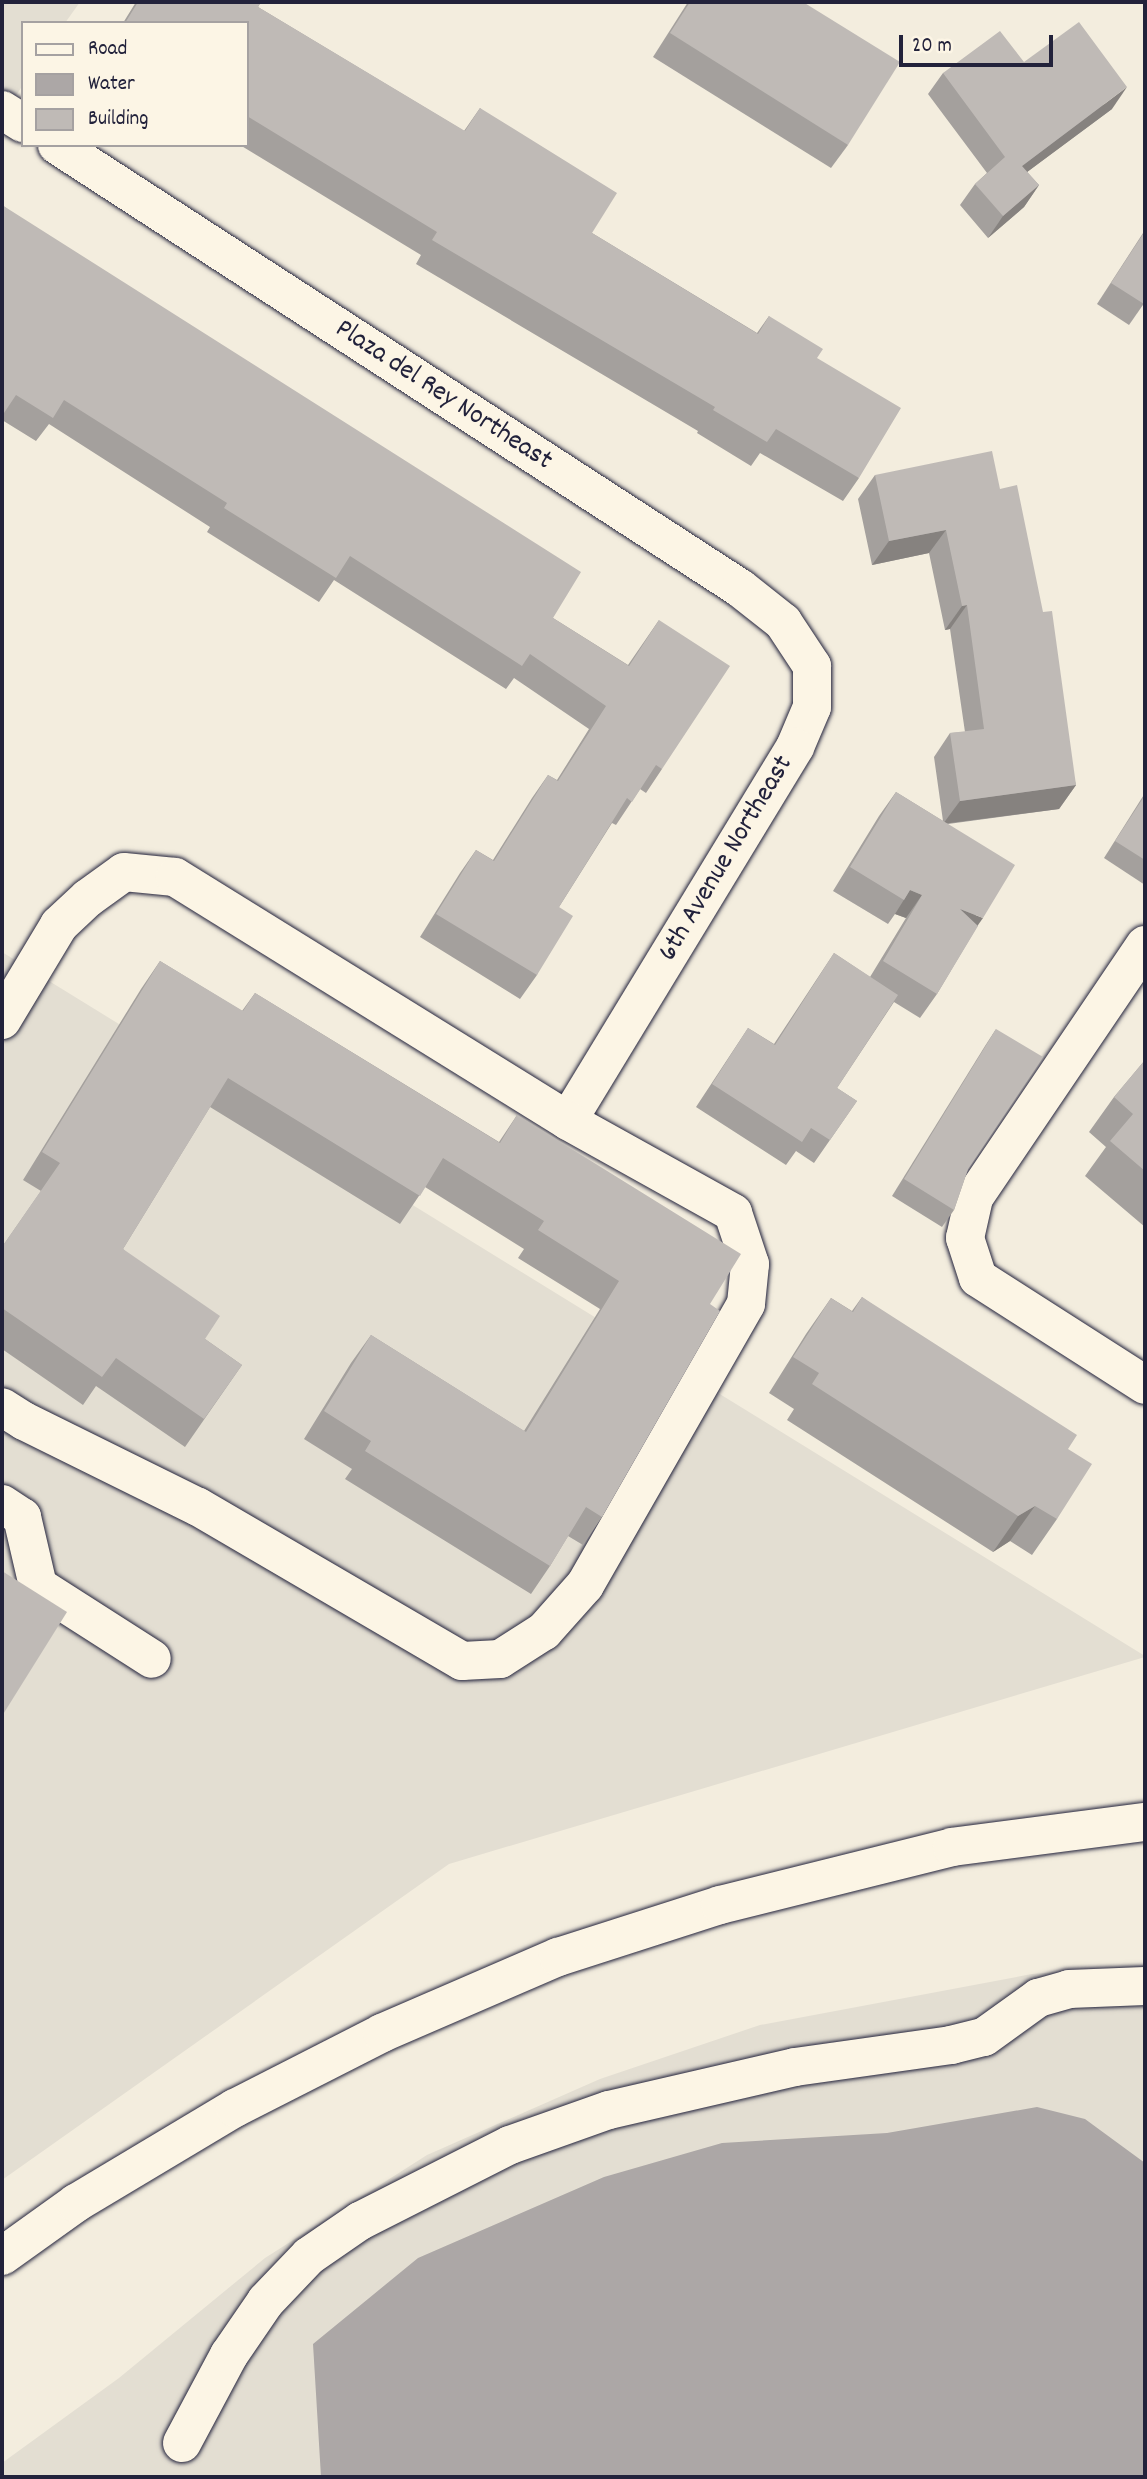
<!DOCTYPE html>
<html>
<head>
<meta charset="utf-8">
<style>
  body { margin:0 }
  #map { position:relative; width:1147px; height:2479px; overflow:hidden; background:#f3edde; font-family:Dekko,sans-serif }
  div>[style] { position:absolute }
  .built>* { inset:0; background:#e3ded2 }
  .water>* { inset:0; background:#aca7a6 }
  .roads { filter:drop-shadow(0 0 2px #22223b) drop-shadow(0 0 2px #22223b) }
  .minor>* { height:38px; margin:-19px; padding:0 19px; transform-origin:19px; border-radius:19px; background:#fcf5e5 }
  .highway>* { height:38px; margin:-19px; padding:0 19px; transform-origin:19px; border-radius:19px; background:#fcf5e5 }
  .wall>* { inset:0; background:#a4a09d }
  .shaded-wall>* { inset:0; background:#86827f }
  .building>* { inset:0; background:#bfbab6 }
  span { translate:-50% -50%; white-space:nowrap; text-align:center; line-height:1.15; -webkit-text-stroke:5px #fcf5e5; paint-order:stroke }
  .street-label { font-size:28px; color:#22223b }
  .frame { position:absolute; inset:0; border:4px solid #22223b; pointer-events:none }
  .legend { position:absolute; left:21px; top:21px; width:228px; height:126px; box-sizing:border-box; background:#fcf5e5; border:2px solid #a5a1a1; margin:0; padding:9px 12px; list-style:none; font-size:21px; color:#22223b }
  .legend li { display:flex; align-items:center; gap:14px; height:35px }
  .legend b { width:35px; border:2px solid #a5a1a1 }
  .scale { position:absolute; left:899px; top:35px; width:154px; height:32px; box-sizing:border-box; border:4px solid #22223b; border-top:0; padding-left:9px; font-size:21px; line-height:24px; white-space:nowrap; color:#22223b; -webkit-text-stroke:5px #fcf5e5; paint-order:stroke }
</style>
</head>
<body>
<div id="map">
  <div class="built">
    <div style="clip-path:polygon(2px 2px,80px 2px,65px 23px,23px 23px,23px 85px,2px 116px)"></div>
    <div style="clip-path:polygon(2px 952px,1145px 1656px,1145px 1657px,449px 1864px,2px 2180px)"></div>
    <div style="clip-path:polygon(1145px 1965px,1145px 2477px,2px 2477px,2px 2463px,119px 2378px,265px 2258px,427px 2155px,600px 2079px,760px 2025px,1032px 1974px)"></div>
  </div>
  <div class="water">
    <div style="clip-path:polygon(1037px 2107px,1085px 2119px,1145px 2163px,1145px 2477px,321px 2477px,313px 2344px,418px 2258px,604px 2177px,722px 2143px,887px 2133px)"></div>
  </div>
  <div class="roads">
    <div class="minor">
      <div style="left:2px;top:110px;width:25px;rotate:32deg"></div>
      <div style="left:57px;top:145px;width:814px;rotate:32.97deg"></div>
      <div style="left:740px;top:588px;width:55px;rotate:38.3deg"></div>
      <div style="left:783px;top:622px;width:53px;rotate:56.6deg"></div>
      <div style="left:812px;top:666px;width:41px;rotate:90deg"></div>
      <div style="left:812px;top:707px;width:43px;rotate:113deg"></div>
      <div style="left:795px;top:747px;width:437px;rotate:121.3deg"></div>
      <div style="left:1145px;top:945px;width:305px;rotate:124.1deg"></div>
      <div style="left:974px;top:1198px;width:41px;rotate:102.7deg"></div>
      <div style="left:965px;top:1238px;width:42px;rotate:72deg"></div>
      <div style="left:978px;top:1278px;width:198px;rotate:32.6deg"></div>
      <div style="left:2px;top:1020px;width:111px;rotate:-59deg"></div>
      <div style="left:59px;top:925px;width:40px;rotate:-43deg"></div>
      <div style="left:88px;top:898px;width:44px;rotate:-35.8deg"></div>
      <div style="left:124px;top:872px;width:51px;rotate:5.6deg"></div>
      <div style="left:175px;top:877px;width:463px;rotate:31.8deg"></div>
      <div style="left:568px;top:1121px;width:189px;rotate:29.1deg"></div>
      <div style="left:733px;top:1213px;width:54px;rotate:71.6deg"></div>
      <div style="left:750px;top:1264px;width:40px;rotate:95.7deg"></div>
      <div style="left:746px;top:1304px;width:324px;rotate:119.8deg"></div>
      <div style="left:585px;top:1585px;width:62px;rotate:131.7deg"></div>
      <div style="left:544px;top:1631px;width:52px;rotate:147.5deg"></div>
      <div style="left:500px;top:1659px;width:38px;rotate:177deg"></div>
      <div style="left:462px;top:1661px;width:306px;rotate:-149.7deg"></div>
      <div style="left:198px;top:1507px;width:194px;rotate:-153.7deg"></div>
      <div style="left:24px;top:1421px;width:26px;rotate:-148deg"></div>
      <div style="left:2px;top:1504px;width:24px;rotate:33deg"></div>
      <div style="left:22px;top:1517px;width:71px;rotate:76.9deg"></div>
      <div style="left:38px;top:1586px;width:135px;rotate:32.6deg"></div>
      <div style="left:182px;top:2443px;width:100px;rotate:-61.9deg"></div>
      <div style="left:229px;top:2355px;width:65px;rotate:-55.6deg"></div>
      <div style="left:266px;top:2301px;width:62px;rotate:-46.3deg"></div>
      <div style="left:309px;top:2256px;width:62px;rotate:-34.5deg"></div>
      <div style="left:360px;top:2221px;width:168px;rotate:-26.9deg"></div>
      <div style="left:510px;top:2145px;width:105px;rotate:-19.5deg"></div>
      <div style="left:609px;top:2110px;width:191px;rotate:-13deg"></div>
      <div style="left:795px;top:2067px;width:158px;rotate:-8deg"></div>
      <div style="left:951px;top:2045px;width:34px;rotate:-14deg"></div>
      <div style="left:984px;top:2037px;width:67px;rotate:-35.8deg"></div>
      <div style="left:1038px;top:1998px;width:32px;rotate:-16deg"></div>
      <div style="left:1069px;top:1989px;width:76px;rotate:-2.3deg"></div>
    </div>
    <div class="highway">
      <div style="left:2px;top:2256px;width:91px;rotate:-35.6deg"></div>
      <div style="left:76px;top:2203px;width:185px;rotate:-30.9deg"></div>
      <div style="left:235px;top:2108px;width:165px;rotate:-27deg"></div>
      <div style="left:382px;top:2033px;width:192px;rotate:-23.4deg"></div>
      <div style="left:558px;top:1957px;width:170px;rotate:-17.8deg"></div>
      <div style="left:720px;top:1905px;width:239px;rotate:-14deg"></div>
      <div style="left:952px;top:1847px;width:195px;rotate:-7.4deg"></div>
    </div>
  </div>
  <div class="wall">
    <div style="clip-path:polygon(136px 2px,261px 2px,258px 7px,464px 131px,480px 108px,592px 233px,757px 333px,769px 316px,859px 478px,843px 501px,760px 453px,751px 466px,697px 433px,698px 431px,416px 264px,421px 255px,240px 145px,247px 145px,247px 23px,123px 23px)"></div>
    <div style="clip-path:polygon(688px 2px,803px 2px,848px 145px,831px 168px,653px 57px)"></div>
    <div style="clip-path:polygon(1024px 62px,1112px 109px,1027px 172px,1039px 185px,1024px 207px,988px 238px,960px 205px,975px 184px,987px 173px,928px 94px,943px 73px)"></div>
    <div style="clip-path:polygon(2px 205px,553px 618px,628px 665px,659px 620px,662px 769px,646px 793px,640px 789px,616px 825px,612px 823px,559px 907px,537px 975px,520px 999px,420px 937px,460px 873px,476px 850px,493px 860px,532px 798px,548px 775px,557px 780px,589px 729px,514px 678px,506px 689px,334px 580px,319px 602px,207px 532px,210px 527px,49px 424px,36px 441px,2px 420px)"></div>
    <div style="clip-path:polygon(1145px 230px,1145px 302px,1129px 325px,1097px 304px)"></div>
    <div style="clip-path:polygon(875px 475px,1000px 489px,1076px 785px,1059px 809px,948px 824px,978px 925px,937px 994px,920px 1018px,894px 1002px,837px 1088px,857px 1101px,814px 1163px,796px 1151px,786px 1165px,696px 1107px,748px 1028px,774px 1044px,834px 953px,870px 977px,906px 918px,895px 914px,888px 924px,833px 891px,879px 816px,896px 792px,943px 821px,934px 757px,950px 733px,965px 732px,950px 629px,945px 630px,929px 553px,872px 565px,858px 499px)"></div>
    <div style="clip-path:polygon(1145px 793px,1145px 885px,1104px 858px)"></div>
    <div style="clip-path:polygon(160px 961px,242px 1011px,255px 993px,499px 1142px,517px 1115px,710px 1304px,602px 1517px,583px 1545px,568px 1536px,550px 1566px,531px 1594px,345px 1479px,352px 1469px,304px 1439px,351px 1363px,371px 1335px,524px 1431px,600px 1309px,518px 1258px,524px 1249px,425px 1187px,400px 1224px,210px 1107px,123px 1249px,205px 1339px,242px 1365px,185px 1447px,96px 1386px,83px 1405px,2px 1349px,2px 1247px,41px 1191px,23px 1180px,141px 989px)"></div>
    <div style="clip-path:polygon(996px 1029px,968px 1169px,954px 1210px,942px 1227px,892px 1196px,985px 1046px)"></div>
    <div style="clip-path:polygon(1145px 1060px,1145px 1227px,1085px 1176px,1106px 1147px,1089px 1132px,1114px 1097px)"></div>
    <div style="clip-path:polygon(862px 1297px,1068px 1449px,1057px 1519px,1032px 1555px,1010px 1541px,993px 1552px,787px 1420px,794px 1409px,769px 1393px,806px 1334px,831px 1298px,852px 1311px)"></div>
  </div>
  <div class="shaded-wall">
    <div style="clip-path:polygon(1127px 87px,1112px 109px,1007px 187px,1022px 166px)"></div>
    <div style="clip-path:polygon(1039px 185px,1024px 207px,988px 238px,1003px 216px)"></div>
    <div style="clip-path:polygon(946px 530px,929px 553px,872px 565px,889px 541px)"></div>
    <div style="clip-path:polygon(967px 605px,950px 629px,945px 630px,962px 606px)"></div>
    <div style="clip-path:polygon(1076px 785px,1059px 809px,943px 824px,960px 801px)"></div>
    <div style="clip-path:polygon(910px 890px,922px 895px,906px 918px,895px 914px)"></div>
    <div style="clip-path:polygon(960px 909px,983px 918px,966px 942px)"></div>
    <div style="clip-path:polygon(1035px 1506px,1010px 1541px,993px 1552px,1018px 1516px)"></div>
  </div>
  <div class="building">
    <div style="clip-path:polygon(138px 2px,261px 2px,258px 7px,465px 131px,480px 108px,617px 193px,592px 233px,758px 334px,769px 316px,823px 349px,817px 358px,901px 408px,859px 478px,776px 429px,767px 442px,713px 410px,715px 407px,432px 240px,437px 232px,247px 116px,247px 23px,125px 23px)"></div>
    <div style="clip-path:polygon(690px 2px,803px 2px,900px 62px,848px 145px,670px 33px)"></div>
    <div style="clip-path:polygon(1079px 22px,1127px 87px,1022px 166px,1039px 185px,1003px 216px,975px 184px,1005px 157px,943px 73px,1000px 31px,1024px 62px)"></div>
    <div style="clip-path:polygon(2px 205px,581px 572px,553px 618px,629px 666px,659px 620px,730px 666px,662px 769px,656px 765px,632px 802px,627px 798px,559px 907px,573px 916px,537px 975px,436px 914px,476px 850px,494px 861px,548px 775px,558px 781px,606px 706px,530px 654px,522px 666px,350px 556px,336px 578px,224px 508px,227px 503px,64px 400px,53px 418px,16px 395px,2px 416px)"></div>
    <div style="clip-path:polygon(1145px 231px,1145px 302px,1144px 304px,1111px 283px)"></div>
    <div style="clip-path:polygon(992px 451px,1000px 489px,1017px 485px,1043px 612px,1052px 611px,1076px 785px,960px 801px,950px 733px,984px 729px,967px 605px,962px 606px,946px 530px,889px 541px,875px 475px)"></div>
    <div style="clip-path:polygon(896px 792px,1015px 865px,983px 918px,960px 909px,978px 926px,937px 994px,883px 961px,922px 895px,910px 890px,904px 900px,850px 867px)"></div>
    <div style="clip-path:polygon(1145px 795px,1145px 860px,1115px 841px)"></div>
    <div style="clip-path:polygon(834px 953px,898px 995px,837px 1088px,857px 1101px,830px 1140px,811px 1128px,802px 1142px,712px 1084px,748px 1028px,775px 1045px)"></div>
    <div style="clip-path:polygon(160px 961px,243px 1011px,255px 993px,500px 1143px,517px 1115px,741px 1254px,710px 1304px,720px 1311px,602px 1517px,586px 1507px,550px 1566px,365px 1451px,371px 1441px,324px 1411px,371px 1335px,526px 1432px,619px 1281px,538px 1230px,544px 1221px,443px 1158px,420px 1196px,228px 1078px,123px 1249px,220px 1316px,205px 1339px,242px 1365px,204px 1419px,116px 1358px,102px 1377px,2px 1308px,2px 1247px,60px 1163px,42px 1152px)"></div>
    <div style="clip-path:polygon(996px 1029px,1043px 1057px,968px 1169px,954px 1210px,904px 1179px)"></div>
    <div style="clip-path:polygon(1145px 1060px,1145px 1171px,1110px 1141px,1133px 1114px,1114px 1097px)"></div>
    <div style="clip-path:polygon(862px 1297px,1077px 1435px,1068px 1449px,1092px 1464px,1057px 1519px,1035px 1506px,1018px 1516px,812px 1384px,819px 1373px,793px 1357px,831px 1298px,853px 1312px)"></div>
    <div style="clip-path:polygon(2px 1571px,67px 1612px,2px 1716px)"></div>
  </div>
  <div class="street-label">
    <span style="left:443px;top:396px;rotate:33deg">Plaza del Rey Northeast</span>
    <span style="left:727px;top:859px;rotate:-59deg">6th Avenue Northeast</span>
  </div>
  <div class="frame"></div>
  <ul class="legend">
  <li><b style="height:9px;background:#fcf5e5"></b>Road</li>
  <li><b style="height:19px;background:#aca7a6"></b>Water</li>
  <li><b style="height:19px;background:#bfbab6"></b>Building</li>
  </ul>
  <div class="scale">20 m</div>
</div>
</body>
</html>
